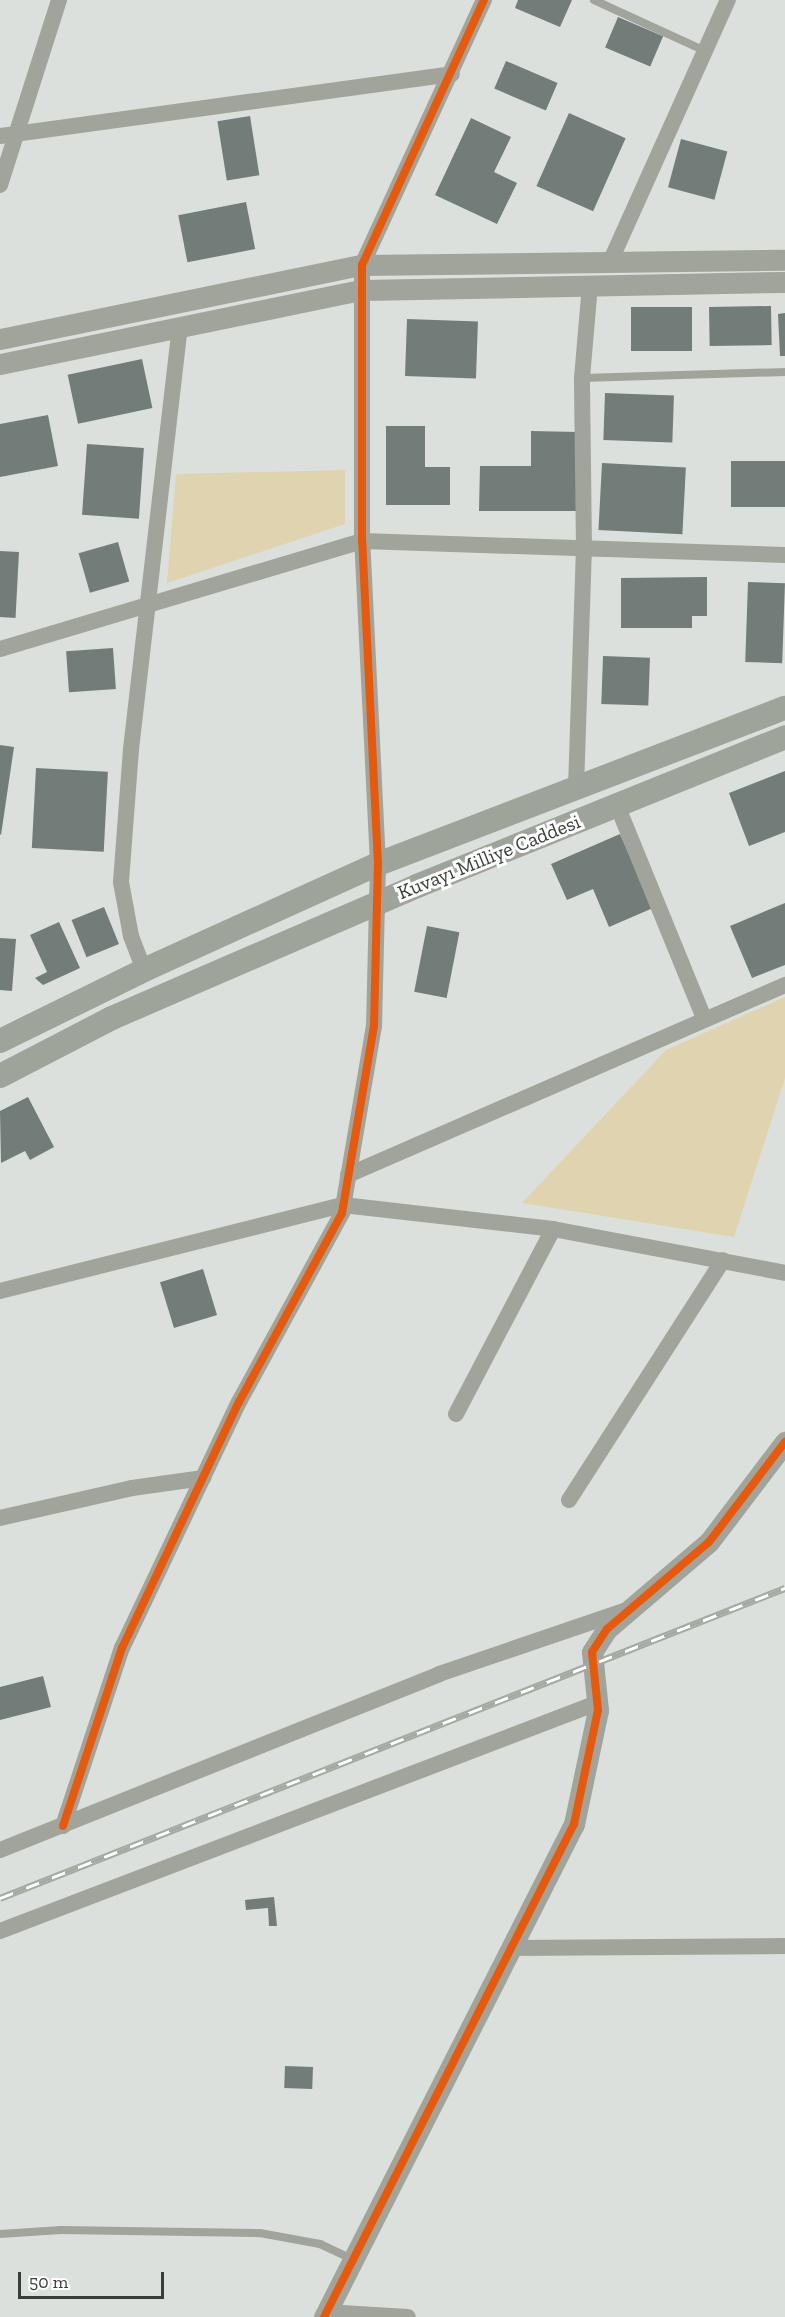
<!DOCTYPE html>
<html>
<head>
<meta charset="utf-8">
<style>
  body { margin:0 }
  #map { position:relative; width:785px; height:2317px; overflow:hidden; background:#dbe0dc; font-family:"Zilla Slab",serif }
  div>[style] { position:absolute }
  .green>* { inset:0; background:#dfd4af }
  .building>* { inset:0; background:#727c79; transform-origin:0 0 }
  .service>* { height:8px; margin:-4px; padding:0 4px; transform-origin:4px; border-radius:4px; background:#a0a49b }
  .minor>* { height:16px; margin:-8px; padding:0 8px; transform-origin:8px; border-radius:8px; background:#a0a49b }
  .tertiary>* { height:21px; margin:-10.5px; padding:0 10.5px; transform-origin:10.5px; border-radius:10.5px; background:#a0a49b }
  .secondary>* { height:24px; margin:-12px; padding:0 12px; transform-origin:12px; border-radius:12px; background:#9fa49a }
  .rail>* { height:7px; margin-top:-3.5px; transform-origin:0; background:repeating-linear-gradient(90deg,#fff 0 14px,#a4a9a1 0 28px); box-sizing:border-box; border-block:2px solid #a4a9a1 }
  .cycleway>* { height:8px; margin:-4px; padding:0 4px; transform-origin:4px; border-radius:4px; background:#e8590c }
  span { translate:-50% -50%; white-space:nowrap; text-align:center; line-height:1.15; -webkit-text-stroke:6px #fff; paint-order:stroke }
  .street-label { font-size:20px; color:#393d3a }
  .scale { position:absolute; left:18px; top:2272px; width:146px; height:27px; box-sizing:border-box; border:3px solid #393d3a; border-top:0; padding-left:8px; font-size:18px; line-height:21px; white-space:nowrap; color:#393d3a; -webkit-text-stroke:4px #fff; paint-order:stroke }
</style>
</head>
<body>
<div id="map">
  <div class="green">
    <div style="clip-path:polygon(345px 470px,345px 524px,167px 583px,176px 474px)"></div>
    <div style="clip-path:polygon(785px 997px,785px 1078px,734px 1237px,522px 1203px,666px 1050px)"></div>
  </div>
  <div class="building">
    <div style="clip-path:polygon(518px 0,572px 0,560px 27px,515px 8px)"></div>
    <div style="left:618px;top:17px;width:49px;height:33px;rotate:23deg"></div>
    <div style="left:506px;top:61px;width:56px;height:30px;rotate:23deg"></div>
    <div style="left:569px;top:113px;width:62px;height:80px;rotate:24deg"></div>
    <div style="left:250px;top:116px;width:60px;height:33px;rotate:81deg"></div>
    <div style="clip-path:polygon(471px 118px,511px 137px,494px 172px,517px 183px,497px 224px,435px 195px)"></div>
    <div style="left:681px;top:139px;width:48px;height:50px;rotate:15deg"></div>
    <div style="left:246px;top:202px;width:48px;height:69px;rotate:79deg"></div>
    <div style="left:771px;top:306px;width:39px;height:62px;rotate:89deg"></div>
    <div style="left:631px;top:307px;width:61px;height:44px"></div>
    <div style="clip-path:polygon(785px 313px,785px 356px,780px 356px,778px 314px)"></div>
    <div style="left:407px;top:319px;width:71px;height:57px;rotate:2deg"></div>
    <div style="left:142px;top:359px;width:50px;height:76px;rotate:78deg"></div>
    <div style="left:605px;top:393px;width:69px;height:47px;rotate:2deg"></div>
    <div style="clip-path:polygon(48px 415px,58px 466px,0 477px,0 424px)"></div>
    <div style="clip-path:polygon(386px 426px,425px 426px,425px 467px,450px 467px,450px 505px,386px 505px)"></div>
    <div style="clip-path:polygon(531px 431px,578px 432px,577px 511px,479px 511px,480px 466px,531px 466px)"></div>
    <div style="left:87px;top:444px;width:57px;height:71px;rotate:4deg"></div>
    <div style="left:785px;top:461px;width:46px;height:54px;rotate:90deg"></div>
    <div style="left:602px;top:463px;width:84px;height:67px;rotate:3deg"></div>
    <div style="left:118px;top:542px;width:41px;height:41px;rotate:74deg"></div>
    <div style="left:0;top:551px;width:19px;height:66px;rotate:3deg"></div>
    <div style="clip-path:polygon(707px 577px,707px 616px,692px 616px,692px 628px,621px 628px,621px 578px)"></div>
    <div style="left:748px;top:582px;width:37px;height:80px;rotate:2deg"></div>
    <div style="left:113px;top:648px;width:41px;height:47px;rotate:86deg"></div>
    <div style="left:603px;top:656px;width:47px;height:48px;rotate:2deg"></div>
    <div style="clip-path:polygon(0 745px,14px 747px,1px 835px,0 834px)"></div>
    <div style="left:36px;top:768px;width:72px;height:80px;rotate:3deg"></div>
    <div style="clip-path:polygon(785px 771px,785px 832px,749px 846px,729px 793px)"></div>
    <div style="clip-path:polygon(620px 834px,653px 908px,609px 927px,593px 889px,567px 900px,551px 864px)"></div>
    <div style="clip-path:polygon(785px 903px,785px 965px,752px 978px,730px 926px)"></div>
    <div style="left:104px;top:907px;width:40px;height:35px;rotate:68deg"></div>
    <div style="clip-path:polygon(59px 922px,80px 968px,43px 985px,35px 978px,47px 972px,30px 935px)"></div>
    <div style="left:427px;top:926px;width:33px;height:67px;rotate:11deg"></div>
    <div style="clip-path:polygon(0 938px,16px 939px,12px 991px,0 990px)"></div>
    <div style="clip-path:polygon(28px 1097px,54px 1147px,30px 1160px,25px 1151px,1px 1163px,0 1111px)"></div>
    <div style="left:203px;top:1269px;width:48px;height:45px;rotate:73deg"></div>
    <div style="clip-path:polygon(43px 1676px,51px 1707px,0 1720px,0 1687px)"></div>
    <div style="clip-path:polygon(274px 1897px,277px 1926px,269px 1926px,268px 1908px,246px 1910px,245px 1900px)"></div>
    <div style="left:285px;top:2066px;width:28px;height:22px;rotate:2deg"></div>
  </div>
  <div class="service">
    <div style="left:594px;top:0;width:122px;rotate:24.7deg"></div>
    <div style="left:582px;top:378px;width:203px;rotate:-1.7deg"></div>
    <div style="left:0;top:2234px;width:61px;rotate:-3.8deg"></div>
    <div style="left:61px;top:2230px;width:199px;rotate:0.9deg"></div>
    <div style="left:260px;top:2233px;width:61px;rotate:10.4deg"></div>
    <div style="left:320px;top:2244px;width:35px;rotate:25deg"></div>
  </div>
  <div class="minor">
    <div style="left:0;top:136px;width:456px;rotate:-7.8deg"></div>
    <div style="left:0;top:185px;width:194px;rotate:-72.3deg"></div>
    <div style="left:611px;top:260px;width:285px;rotate:-65.8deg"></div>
    <div style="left:0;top:649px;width:378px;rotate:-16.6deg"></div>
    <div style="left:362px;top:541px;width:423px;rotate:1.9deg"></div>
    <div style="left:576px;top:788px;width:239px;rotate:-88.1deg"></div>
    <div style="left:584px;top:549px;width:171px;rotate:-90.7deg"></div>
    <div style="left:582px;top:378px;width:94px;rotate:-85.1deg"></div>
    <div style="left:617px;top:805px;width:230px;rotate:67.8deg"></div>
    <div style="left:144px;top:970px;width:36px;rotate:-111deg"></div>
    <div style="left:131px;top:936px;width:55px;rotate:-100.5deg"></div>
    <div style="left:121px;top:882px;width:133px;rotate:-85.7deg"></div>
    <div style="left:131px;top:749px;width:424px;rotate:-83.4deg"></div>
    <div style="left:348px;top:1175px;width:477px;rotate:-23.5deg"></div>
    <div style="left:0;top:1291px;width:354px;rotate:-14.1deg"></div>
    <div style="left:343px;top:1205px;width:211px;rotate:6.5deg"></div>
    <div style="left:553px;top:1229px;width:236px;rotate:10.7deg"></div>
    <div style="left:456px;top:1414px;width:209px;rotate:-62.3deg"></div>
    <div style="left:569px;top:1500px;width:285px;rotate:-57.3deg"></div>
    <div style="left:0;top:1518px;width:135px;rotate:-12.8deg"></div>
    <div style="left:132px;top:1488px;width:72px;rotate:-8deg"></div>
    <div style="left:63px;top:1826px;width:188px;rotate:-71.7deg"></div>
    <div style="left:122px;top:1648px;width:272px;rotate:-64.6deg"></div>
    <div style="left:239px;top:1402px;width:215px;rotate:-61.4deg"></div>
    <div style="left:342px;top:1213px;width:190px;rotate:-80.3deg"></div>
    <div style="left:374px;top:1026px;width:162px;rotate:-88.6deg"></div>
    <div style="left:378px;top:864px;width:323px;rotate:-92.8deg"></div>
    <div style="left:362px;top:541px;width:276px;rotate:-90deg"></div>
    <div style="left:362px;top:265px;width:292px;rotate:-65.3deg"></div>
    <div style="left:0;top:1850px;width:473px;rotate:-21.8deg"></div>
    <div style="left:439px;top:1674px;width:195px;rotate:-18.8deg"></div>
    <div style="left:0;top:1931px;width:639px;rotate:-20.9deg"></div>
    <div style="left:511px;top:1948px;width:274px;rotate:-0.4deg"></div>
    <div style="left:326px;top:2312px;width:82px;rotate:3.5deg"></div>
  </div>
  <div class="tertiary">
    <div style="left:0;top:339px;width:369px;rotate:-11.6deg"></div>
    <div style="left:362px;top:265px;width:423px;rotate:-0.7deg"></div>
    <div style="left:0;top:364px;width:369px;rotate:-11.6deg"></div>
    <div style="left:362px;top:290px;width:423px;rotate:-1.1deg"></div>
    <div style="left:324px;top:2317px;width:553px;rotate:-63.11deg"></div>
    <div style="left:574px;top:1824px;width:116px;rotate:-78.1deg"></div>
    <div style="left:598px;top:1710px;width:58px;rotate:-95.9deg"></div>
    <div style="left:592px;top:1652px;width:27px;rotate:-57deg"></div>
    <div style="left:607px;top:1629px;width:134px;rotate:-40.5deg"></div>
    <div style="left:709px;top:1542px;width:126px;rotate:-52.8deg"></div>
  </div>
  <div class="secondary">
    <div style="left:0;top:1041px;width:161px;rotate:-26.2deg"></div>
    <div style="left:144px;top:970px;width:257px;rotate:-24.4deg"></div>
    <div style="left:378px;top:864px;width:436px;rotate:-21deg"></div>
    <div style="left:0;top:1076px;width:126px;rotate:-27.4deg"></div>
    <div style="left:112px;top:1018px;width:332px;rotate:-23.4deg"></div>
    <div style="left:417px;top:886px;width:397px;rotate:-22deg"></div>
  </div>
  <div class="rail">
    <div style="left:0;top:1898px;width:844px;rotate:-21.55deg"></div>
  </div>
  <div class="cycleway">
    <div style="left:63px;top:1826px;width:188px;rotate:-71.7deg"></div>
    <div style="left:122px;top:1648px;width:272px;rotate:-64.6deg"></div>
    <div style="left:239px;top:1402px;width:215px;rotate:-61.4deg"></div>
    <div style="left:342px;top:1213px;width:190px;rotate:-80.3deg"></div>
    <div style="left:374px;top:1026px;width:162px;rotate:-88.6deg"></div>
    <div style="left:378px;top:864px;width:323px;rotate:-92.8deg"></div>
    <div style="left:362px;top:541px;width:276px;rotate:-90deg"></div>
    <div style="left:362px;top:265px;width:292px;rotate:-65.3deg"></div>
    <div style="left:324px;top:2317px;width:553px;rotate:-63.11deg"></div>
    <div style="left:574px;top:1824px;width:116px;rotate:-78.1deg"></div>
    <div style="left:598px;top:1710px;width:58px;rotate:-95.9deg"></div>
    <div style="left:592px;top:1652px;width:27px;rotate:-57deg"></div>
    <div style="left:607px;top:1629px;width:134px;rotate:-40.5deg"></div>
    <div style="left:709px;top:1542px;width:126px;rotate:-52.8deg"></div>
  </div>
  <div class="street-label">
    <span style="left:489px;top:857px;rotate:-22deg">Kuvayı Milliye Caddesi</span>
  </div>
  <div class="scale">50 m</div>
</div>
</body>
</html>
